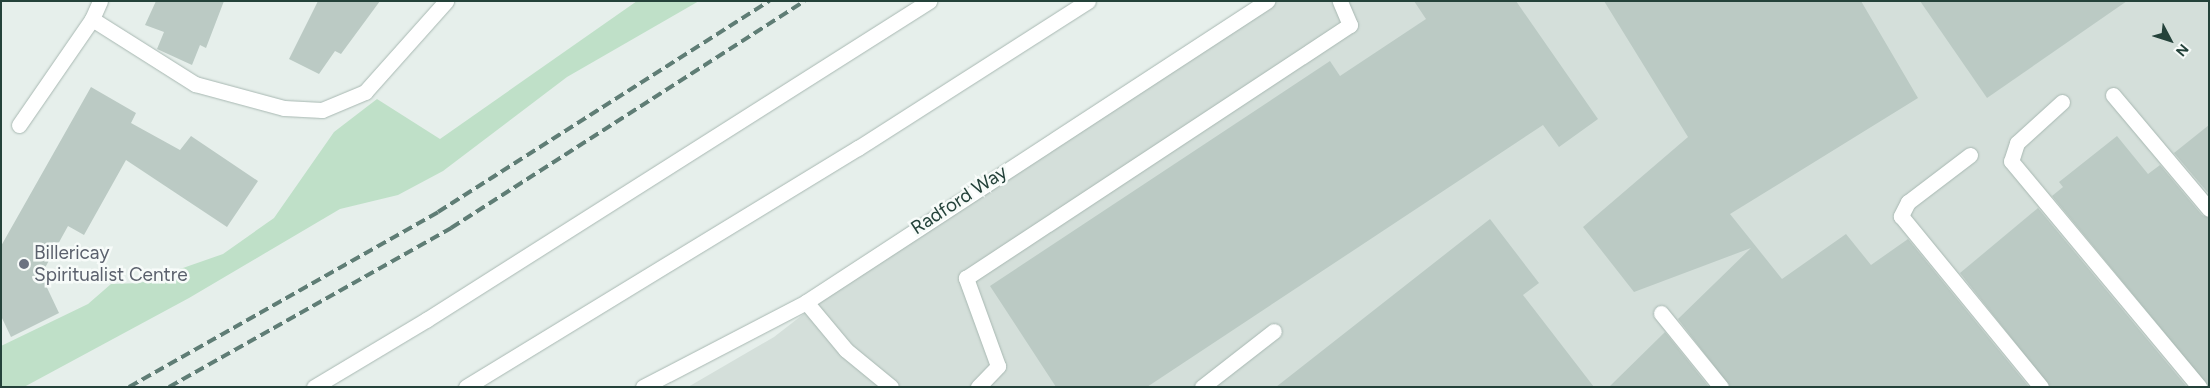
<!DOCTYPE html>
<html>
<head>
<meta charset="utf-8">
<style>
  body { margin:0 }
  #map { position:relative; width:2210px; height:388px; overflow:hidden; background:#e6efeb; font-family:Figtree,sans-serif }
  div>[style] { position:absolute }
  .built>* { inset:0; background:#d4dfda }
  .green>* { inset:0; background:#bfe0c8 }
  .building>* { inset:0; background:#bbcac4 }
  .roads { filter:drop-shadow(0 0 1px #a8b8b2) drop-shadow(0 0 1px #a8b8b2) }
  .lane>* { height:15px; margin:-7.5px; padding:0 7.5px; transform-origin:7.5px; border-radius:7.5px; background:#fff }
  .street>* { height:15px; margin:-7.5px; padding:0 7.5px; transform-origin:7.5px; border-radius:7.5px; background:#fff }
  .secondary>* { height:15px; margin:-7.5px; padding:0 7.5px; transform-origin:7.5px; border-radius:7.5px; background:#fff }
  .rail>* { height:4px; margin-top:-2px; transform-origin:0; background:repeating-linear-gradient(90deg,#5f7d75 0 10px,transparent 0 15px) }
  .dots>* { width:14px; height:14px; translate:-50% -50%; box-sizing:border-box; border:2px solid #f7fbf9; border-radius:50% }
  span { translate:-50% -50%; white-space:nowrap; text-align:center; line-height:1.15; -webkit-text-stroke:5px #f7fbf9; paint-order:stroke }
  .street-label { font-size:19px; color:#24423a }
  .worship-label { font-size:19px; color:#5b616d }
  .left { translate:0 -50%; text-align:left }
  .frame { position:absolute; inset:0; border:2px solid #24423a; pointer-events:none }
  .north { position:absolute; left:2145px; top:15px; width:50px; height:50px; -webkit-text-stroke:4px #f7fbf9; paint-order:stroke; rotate:130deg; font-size:14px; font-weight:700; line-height:20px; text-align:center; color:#24423a }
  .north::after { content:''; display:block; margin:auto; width:18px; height:22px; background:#24423a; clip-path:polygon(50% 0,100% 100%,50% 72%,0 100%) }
</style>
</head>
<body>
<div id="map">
  <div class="built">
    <div style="clip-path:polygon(1267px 1px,2209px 1px,2209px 387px,688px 387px,774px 337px,912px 230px)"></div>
  </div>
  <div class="green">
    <div style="clip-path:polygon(637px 1px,699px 1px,567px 77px,443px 171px,398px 195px,340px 209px,189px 298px,24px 387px,1px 387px,1px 346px,88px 304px,111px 284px,140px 283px,223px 254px,274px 218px,334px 132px,377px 99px,440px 139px)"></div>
  </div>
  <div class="building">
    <div style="clip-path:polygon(156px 1px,224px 1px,206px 48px,200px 45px,192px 65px,157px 49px,164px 32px,145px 25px)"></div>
    <div style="clip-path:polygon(318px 1px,380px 1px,341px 54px,335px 51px,319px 74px,289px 59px)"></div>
    <div style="clip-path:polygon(1414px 1px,1516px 1px,1598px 119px,1559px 147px,1543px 125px,1147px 387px,1056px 387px,990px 286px,1330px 61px,1340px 76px,1426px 19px)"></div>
    <div style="clip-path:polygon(1604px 1px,1861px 1px,1918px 98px,1730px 214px,1782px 279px,1846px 234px,1871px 265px,1908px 239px,2029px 387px,1730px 387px,1678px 319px,1751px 248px,1634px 292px,1583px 227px,1688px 137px)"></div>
    <div style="clip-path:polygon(1920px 1px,2127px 1px,1987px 98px)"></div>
    <div style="clip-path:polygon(91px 87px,136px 113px,131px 123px,180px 150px,191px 136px,258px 181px,227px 227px,126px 160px,84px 235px,68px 226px,41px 275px,59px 313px,11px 337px,1px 316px,1px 246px)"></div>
    <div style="clip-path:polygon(2209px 125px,2209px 194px,2174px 153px)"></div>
    <div style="clip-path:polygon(2117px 136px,2148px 174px,2160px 165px,2202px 215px,2209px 218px,2209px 387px,2052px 196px,2063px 187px,2059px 182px)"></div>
    <div style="clip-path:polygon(2038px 208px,2187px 387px,2050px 387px,1960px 273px)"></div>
    <div style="clip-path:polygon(1490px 219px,1539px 283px,1523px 295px,1594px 387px,1276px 387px)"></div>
    <div style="clip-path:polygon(1665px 332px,1709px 387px,1609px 387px)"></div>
  </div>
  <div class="roads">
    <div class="lane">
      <div style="left:2113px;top:95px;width:149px;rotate:49.9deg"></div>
      <div style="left:2062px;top:102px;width:61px;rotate:137.7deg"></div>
      <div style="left:2017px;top:143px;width:19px;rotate:108deg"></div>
      <div style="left:2011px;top:161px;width:294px;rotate:50.2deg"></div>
      <div style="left:1970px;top:155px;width:78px;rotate:142.8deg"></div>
      <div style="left:1908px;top:202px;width:16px;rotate:117deg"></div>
      <div style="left:1901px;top:216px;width:221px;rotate:50.7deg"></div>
      <div style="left:1661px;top:313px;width:95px;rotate:51deg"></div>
      <div style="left:314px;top:387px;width:131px;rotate:-30.9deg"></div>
      <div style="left:426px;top:320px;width:596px;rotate:-32.38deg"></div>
      <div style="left:466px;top:387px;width:459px;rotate:-31.4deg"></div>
      <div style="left:858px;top:148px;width:273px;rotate:-32.6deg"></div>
      <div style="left:978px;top:387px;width:29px;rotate:-46deg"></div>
      <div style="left:998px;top:366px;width:94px;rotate:-110deg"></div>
      <div style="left:966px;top:278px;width:460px;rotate:-33.4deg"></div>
      <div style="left:1350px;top:25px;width:26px;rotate:-113deg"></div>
      <div style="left:1202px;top:387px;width:91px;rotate:-37.9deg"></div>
    </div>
    <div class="street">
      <div style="left:92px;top:19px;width:122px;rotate:32.3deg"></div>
      <div style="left:195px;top:84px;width:92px;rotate:15.1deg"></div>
      <div style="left:284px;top:108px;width:38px;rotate:3deg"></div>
      <div style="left:322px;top:110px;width:47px;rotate:-22.7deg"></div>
      <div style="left:365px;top:92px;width:122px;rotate:-48.3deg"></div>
      <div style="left:19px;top:125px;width:129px;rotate:-55.4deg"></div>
      <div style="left:92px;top:19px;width:20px;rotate:-66deg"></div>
      <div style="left:806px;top:302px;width:62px;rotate:50.2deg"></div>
      <div style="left:846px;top:350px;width:58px;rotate:39.4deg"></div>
    </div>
    <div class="secondary">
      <div style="left:643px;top:387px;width:184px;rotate:-27.5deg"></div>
      <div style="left:806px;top:302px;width:551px;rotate:-33.14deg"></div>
    </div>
  </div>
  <div class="rail">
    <div style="left:129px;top:387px;width:355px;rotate:-29.5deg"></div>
    <div style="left:438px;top:212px;width:393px;rotate:-32.5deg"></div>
    <div style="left:169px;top:387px;width:324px;rotate:-29.4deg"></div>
    <div style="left:451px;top:228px;width:420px;rotate:-32.7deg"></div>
  </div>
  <div class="dots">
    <div style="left:24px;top:264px;background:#6b7280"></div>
  </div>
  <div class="street-label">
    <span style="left:959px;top:200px;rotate:-33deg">Radford Way</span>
  </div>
  <div class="worship-label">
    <span class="left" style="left:34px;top:264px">Billericay<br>Spiritualist Centre</span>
  </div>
  <div class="frame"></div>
  <div class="north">N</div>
</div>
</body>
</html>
